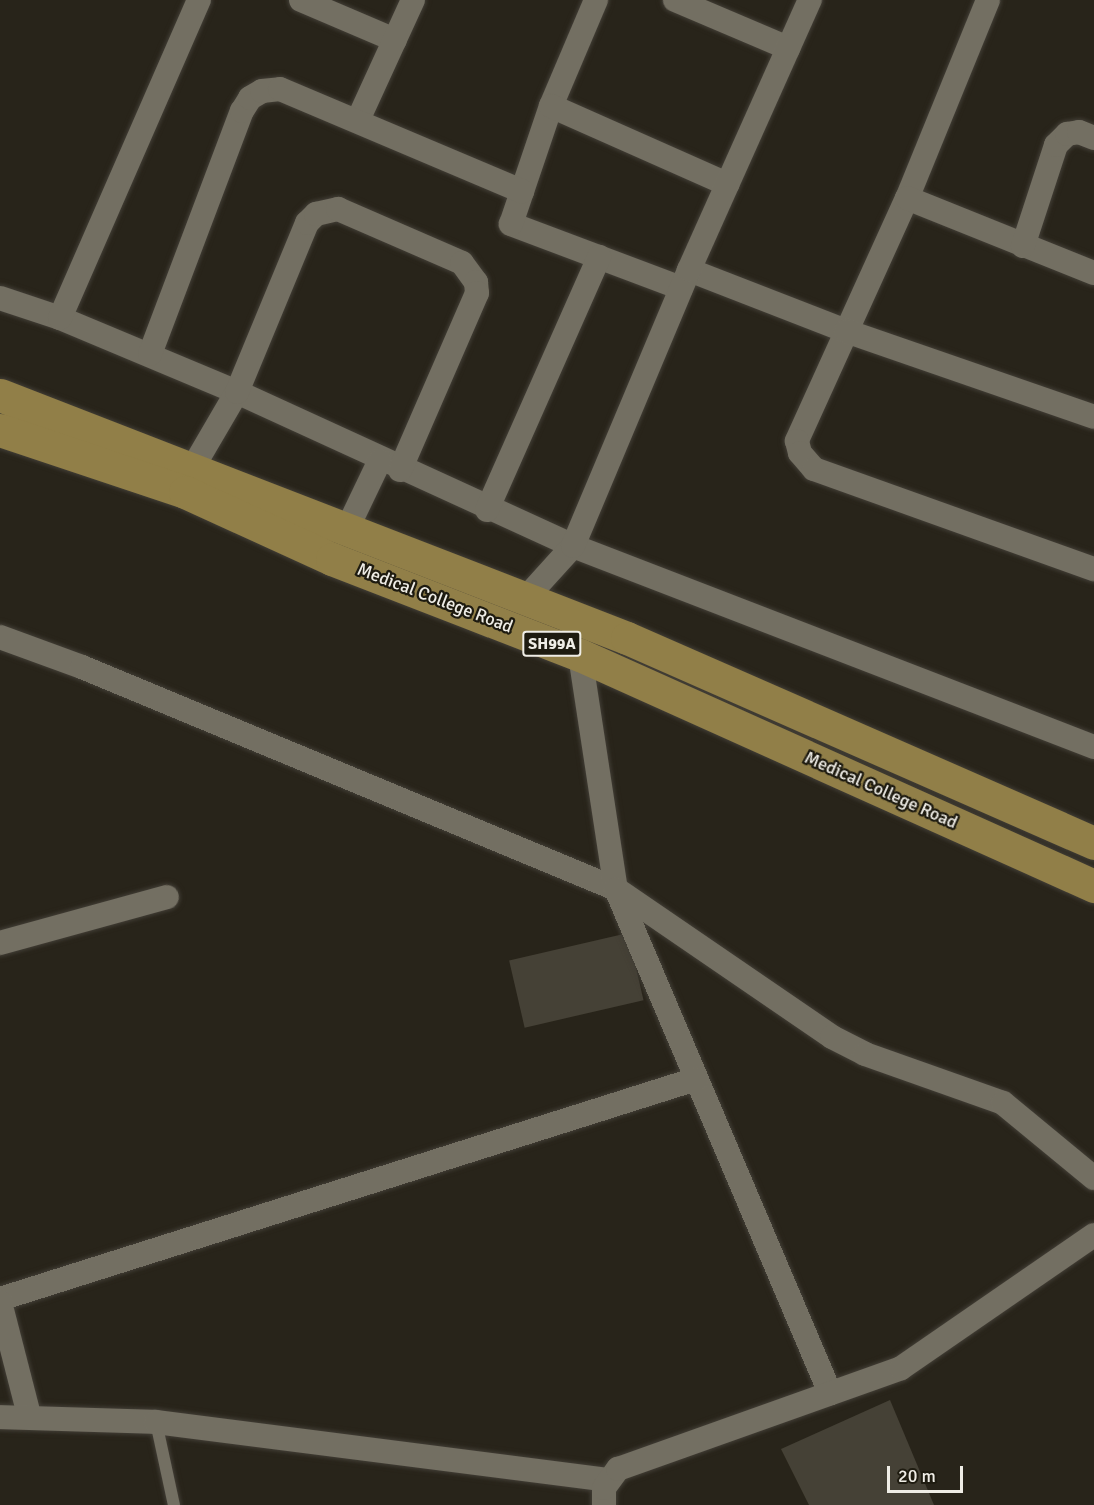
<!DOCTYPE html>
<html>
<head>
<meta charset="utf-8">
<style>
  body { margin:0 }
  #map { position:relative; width:1094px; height:1505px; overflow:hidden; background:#28241a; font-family:Signika,sans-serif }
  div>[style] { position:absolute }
  .building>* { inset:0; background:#454136; transform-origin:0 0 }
  .roads { filter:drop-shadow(0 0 2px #423e36) drop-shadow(0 0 2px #423e36) }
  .service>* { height:12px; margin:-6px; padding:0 6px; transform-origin:6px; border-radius:6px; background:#736f62 }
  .minor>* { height:24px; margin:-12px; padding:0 12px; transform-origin:12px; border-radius:12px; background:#736f62 }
  .primary>* { height:33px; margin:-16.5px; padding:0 16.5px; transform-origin:16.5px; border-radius:16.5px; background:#917f48 }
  span { translate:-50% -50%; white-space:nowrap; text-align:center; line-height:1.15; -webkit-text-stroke:4.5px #1e1b10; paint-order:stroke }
  .shield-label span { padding:2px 4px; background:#1e1b10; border:2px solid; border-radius:4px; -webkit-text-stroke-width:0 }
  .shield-label { font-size:16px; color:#efede6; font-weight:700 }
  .street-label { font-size:18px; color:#efede6 }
  .scale { position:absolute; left:887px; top:1466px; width:76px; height:27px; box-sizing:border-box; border:3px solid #efede6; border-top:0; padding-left:8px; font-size:18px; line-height:21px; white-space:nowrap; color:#efede6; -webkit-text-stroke:4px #1e1b10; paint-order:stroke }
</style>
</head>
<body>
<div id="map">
  <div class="building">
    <div style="left:628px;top:933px;width:69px;height:122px;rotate:77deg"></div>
    <div style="clip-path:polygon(890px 1400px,934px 1505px,809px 1505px,781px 1449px)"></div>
  </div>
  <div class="roads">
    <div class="service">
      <div style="left:156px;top:1422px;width:85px;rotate:77.8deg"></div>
    </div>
    <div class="minor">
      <div style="left:301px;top:0;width:102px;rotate:23.1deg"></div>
      <div style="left:675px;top:0;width:123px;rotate:23deg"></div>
      <div style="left:988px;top:0;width:214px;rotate:112.2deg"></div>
      <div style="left:907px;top:198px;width:267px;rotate:114.4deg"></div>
      <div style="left:797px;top:441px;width:12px;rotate:76deg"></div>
      <div style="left:800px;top:453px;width:21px;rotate:49deg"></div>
      <div style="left:814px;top:469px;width:297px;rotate:19.7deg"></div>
      <div style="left:551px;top:106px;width:115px;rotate:-67deg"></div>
      <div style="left:358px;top:120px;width:132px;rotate:-65.4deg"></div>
      <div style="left:907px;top:198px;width:201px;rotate:21.9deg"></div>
      <div style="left:1023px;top:246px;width:106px;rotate:-71.9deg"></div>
      <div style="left:1056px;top:145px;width:16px;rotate:-45deg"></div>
      <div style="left:1067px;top:134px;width:12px;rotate:-9deg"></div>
      <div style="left:1079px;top:132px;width:16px;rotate:22deg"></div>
      <div style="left:689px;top:270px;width:168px;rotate:21.2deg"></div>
      <div style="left:846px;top:331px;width:262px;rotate:19.1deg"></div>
      <div style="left:681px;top:288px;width:182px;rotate:-159.4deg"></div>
      <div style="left:511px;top:224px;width:125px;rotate:-71.3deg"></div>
      <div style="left:551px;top:106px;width:193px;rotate:23.9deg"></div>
      <div style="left:0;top:298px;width:63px;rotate:18.4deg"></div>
      <div style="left:60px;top:318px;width:192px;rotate:22.7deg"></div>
      <div style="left:237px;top:392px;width:370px;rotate:24.6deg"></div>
      <div style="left:573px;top:546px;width:558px;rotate:21.1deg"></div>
      <div style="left:60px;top:318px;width:347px;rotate:-66.4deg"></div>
      <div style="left:150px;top:354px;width:260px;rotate:-69.3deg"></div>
      <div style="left:242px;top:111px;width:15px;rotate:-58deg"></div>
      <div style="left:250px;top:98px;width:14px;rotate:-30deg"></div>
      <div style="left:262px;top:91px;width:18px;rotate:-6deg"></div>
      <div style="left:280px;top:89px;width:263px;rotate:22.9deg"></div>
      <div style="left:192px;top:469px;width:89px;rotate:-59.7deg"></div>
      <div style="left:237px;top:392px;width:183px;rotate:-67.5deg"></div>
      <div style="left:307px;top:223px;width:13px;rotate:-45deg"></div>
      <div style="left:316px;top:214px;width:23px;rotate:-13deg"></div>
      <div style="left:338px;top:209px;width:135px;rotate:23.5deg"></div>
      <div style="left:462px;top:263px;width:24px;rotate:54deg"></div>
      <div style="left:476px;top:282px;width:11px;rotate:85deg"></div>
      <div style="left:477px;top:293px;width:193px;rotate:113.5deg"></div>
      <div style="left:487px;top:510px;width:277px;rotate:-66.1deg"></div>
      <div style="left:347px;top:529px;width:76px;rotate:-64.4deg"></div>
      <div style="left:525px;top:599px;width:72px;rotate:-47.8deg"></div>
      <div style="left:573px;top:546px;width:299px;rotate:-67.2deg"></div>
      <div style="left:689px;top:270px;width:296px;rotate:-65.9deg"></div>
      <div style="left:0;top:637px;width:87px;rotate:20.1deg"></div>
      <div style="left:82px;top:667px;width:578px;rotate:22.57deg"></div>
      <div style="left:616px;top:889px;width:262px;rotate:34.4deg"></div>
      <div style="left:832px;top:1037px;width:37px;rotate:27deg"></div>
      <div style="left:865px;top:1054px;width:146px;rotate:19.5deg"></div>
      <div style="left:1003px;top:1103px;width:118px;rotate:39.5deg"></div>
      <div style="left:580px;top:655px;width:237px;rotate:81.3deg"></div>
      <div style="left:616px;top:889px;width:548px;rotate:66.99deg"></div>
      <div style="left:0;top:943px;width:173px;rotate:-15.4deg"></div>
      <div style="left:0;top:1299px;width:730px;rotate:-17.54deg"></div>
      <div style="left:0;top:1302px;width:117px;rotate:75.6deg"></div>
      <div style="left:0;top:1417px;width:156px;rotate:1.8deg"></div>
      <div style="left:156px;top:1422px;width:455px;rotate:7.3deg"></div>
      <div style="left:604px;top:1505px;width:17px;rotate:-90deg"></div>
      <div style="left:604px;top:1488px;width:24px;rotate:-54deg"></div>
      <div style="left:618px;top:1469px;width:300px;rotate:-19.6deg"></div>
      <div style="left:901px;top:1368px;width:234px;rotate:-34.6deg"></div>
    </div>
    <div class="primary">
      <div style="left:0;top:395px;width:672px;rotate:21.18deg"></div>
      <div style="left:627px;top:638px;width:510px;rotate:23.7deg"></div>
      <div style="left:0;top:430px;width:195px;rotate:18.5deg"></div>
      <div style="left:185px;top:492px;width:162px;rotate:24.5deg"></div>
      <div style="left:332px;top:559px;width:266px;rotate:21.2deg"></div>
      <div style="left:580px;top:655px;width:564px;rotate:24.2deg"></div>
    </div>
  </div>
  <div class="shield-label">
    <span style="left:552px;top:644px">SH99A</span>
  </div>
  <div class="street-label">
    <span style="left:435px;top:598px;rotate:21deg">Medical College Road</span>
    <span style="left:881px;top:790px;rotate:24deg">Medical College Road</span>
  </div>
  <div class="scale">20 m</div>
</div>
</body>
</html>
